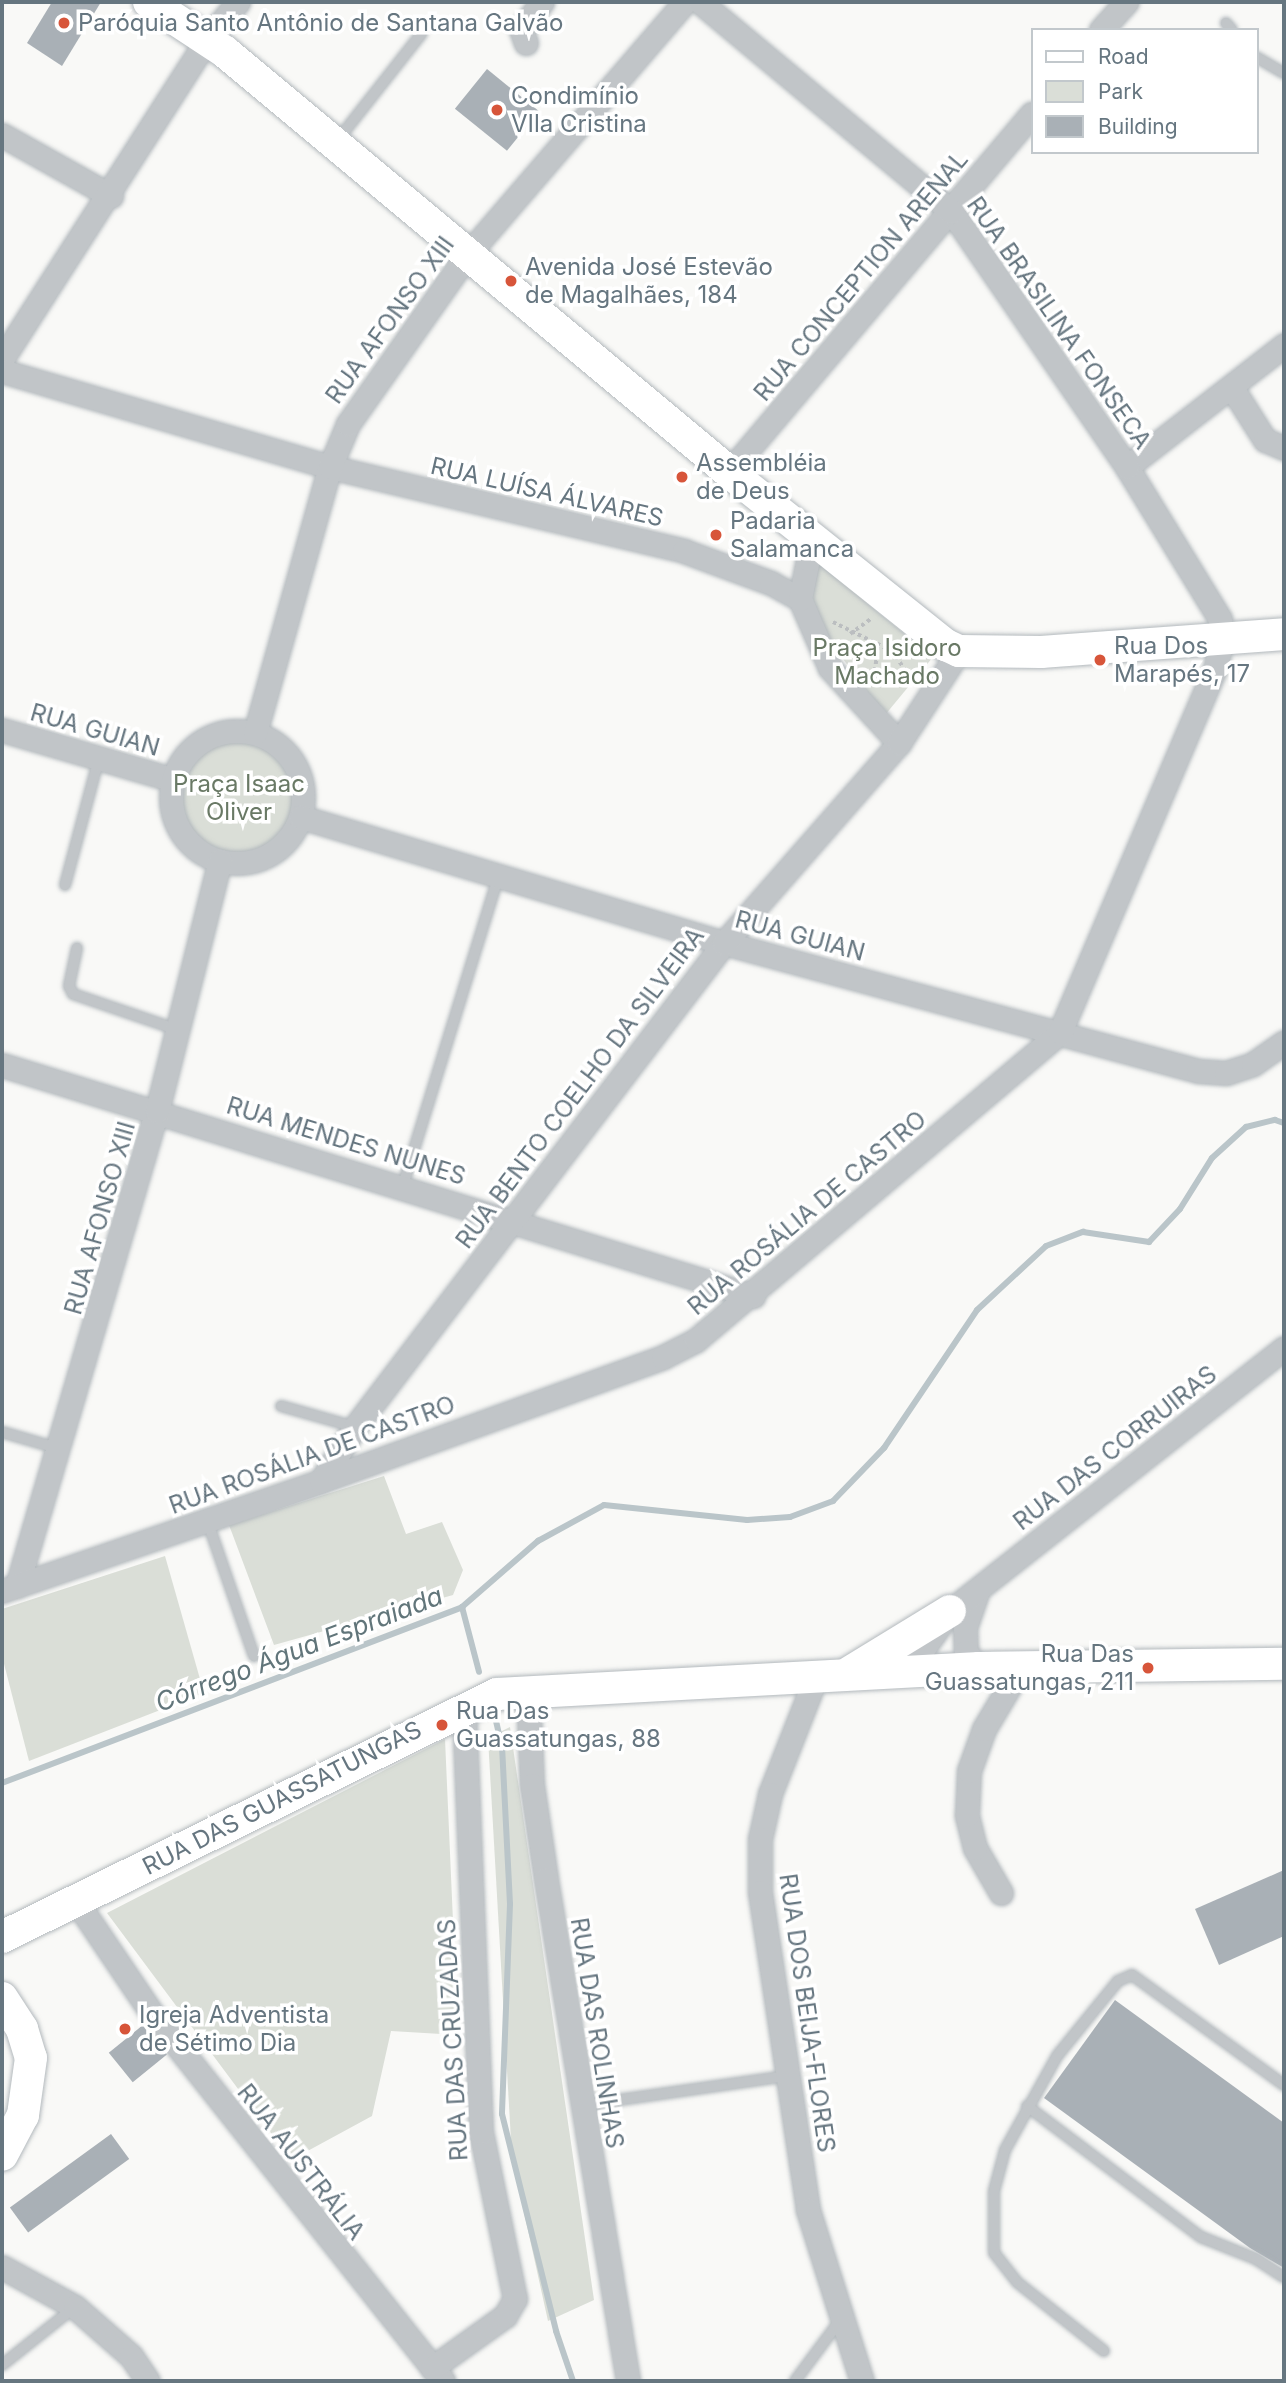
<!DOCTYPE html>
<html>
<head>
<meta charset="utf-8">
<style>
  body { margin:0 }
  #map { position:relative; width:1286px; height:2383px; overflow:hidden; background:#f9f9f7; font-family:Inter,sans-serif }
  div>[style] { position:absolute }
  .green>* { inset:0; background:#daded7 }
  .round { border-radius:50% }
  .stream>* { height:6px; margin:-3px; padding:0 3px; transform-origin:3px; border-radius:3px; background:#bac5c9 }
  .building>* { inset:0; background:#a9b0b6; transform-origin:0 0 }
  .path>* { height:3.5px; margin-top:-1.75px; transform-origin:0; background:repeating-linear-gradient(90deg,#bbbec0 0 3.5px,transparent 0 7px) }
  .roads { filter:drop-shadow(0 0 2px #b3b9bd) drop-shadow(0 0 2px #b3b9bd) }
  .lane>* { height:10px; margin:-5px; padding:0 5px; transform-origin:5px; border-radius:5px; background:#c1c5c8 }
  .street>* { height:23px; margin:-11.5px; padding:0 11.5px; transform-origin:11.5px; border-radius:11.5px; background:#c1c5c8 }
  .street>.ring { margin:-11.5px; padding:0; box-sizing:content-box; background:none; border:23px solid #c1c5c8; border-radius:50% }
  .secondary>* { height:32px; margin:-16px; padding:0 16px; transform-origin:16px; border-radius:16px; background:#fff }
  .dots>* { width:19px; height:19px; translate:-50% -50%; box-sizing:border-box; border:4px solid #fff; border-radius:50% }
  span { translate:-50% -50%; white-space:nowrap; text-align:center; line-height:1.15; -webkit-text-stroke:7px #fff; paint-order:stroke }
  .poi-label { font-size:24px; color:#667680 }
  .left { translate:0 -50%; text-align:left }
  .right { translate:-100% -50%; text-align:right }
  .street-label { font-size:24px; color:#667680 }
  .park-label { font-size:24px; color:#697965 }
  .water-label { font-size:26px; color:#61757a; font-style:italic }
  .frame { position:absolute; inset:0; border:4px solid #667680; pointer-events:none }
  .legend { position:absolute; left:1031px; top:28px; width:228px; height:126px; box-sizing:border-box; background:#fff; border:2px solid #c2c8cc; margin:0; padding:9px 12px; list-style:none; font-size:21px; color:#667680 }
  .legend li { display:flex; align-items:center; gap:14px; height:35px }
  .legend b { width:35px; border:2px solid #c2c8cc }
</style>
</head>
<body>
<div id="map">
  <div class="green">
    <div style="clip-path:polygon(821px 566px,933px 657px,885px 715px,828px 639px,808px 586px,815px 567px)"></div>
    <div class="round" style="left:180px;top:738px;width:118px;height:118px"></div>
    <div style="clip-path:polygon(384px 1476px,406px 1534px,442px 1522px,463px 1570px,453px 1595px,274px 1645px,229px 1525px)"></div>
    <div style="clip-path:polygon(165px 1556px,204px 1693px,29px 1761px,2px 1656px,2px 1609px)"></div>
    <div style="clip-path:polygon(510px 1727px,594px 2300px,548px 2321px,512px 2158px,488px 1738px)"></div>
    <div style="clip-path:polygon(445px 1739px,458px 2035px,391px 2031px,372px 2116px,291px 2160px,107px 1913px)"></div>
  </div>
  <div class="stream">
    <div style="left:462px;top:1607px;width:67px;rotate:75.3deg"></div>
    <div style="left:496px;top:1721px;width:26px;rotate:77deg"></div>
    <div style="left:502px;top:1746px;width:158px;rotate:87.1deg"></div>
    <div style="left:510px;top:1904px;width:210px;rotate:92.2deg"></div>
    <div style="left:502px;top:2114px;width:224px;rotate:76deg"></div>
    <div style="left:556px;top:2331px;width:53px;rotate:71.2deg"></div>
    <div style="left:2px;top:1783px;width:493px;rotate:-20.9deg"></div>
    <div style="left:462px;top:1607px;width:101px;rotate:-41deg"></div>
    <div style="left:538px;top:1541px;width:75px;rotate:-28.6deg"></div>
    <div style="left:604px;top:1505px;width:144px;rotate:6deg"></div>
    <div style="left:747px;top:1520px;width:43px;rotate:-4deg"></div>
    <div style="left:790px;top:1517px;width:46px;rotate:-20.4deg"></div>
    <div style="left:833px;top:1501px;width:74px;rotate:-46.1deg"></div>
    <div style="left:884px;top:1448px;width:166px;rotate:-56deg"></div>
    <div style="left:977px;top:1310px;width:94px;rotate:-42.8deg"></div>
    <div style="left:1046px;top:1246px;width:40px;rotate:-21deg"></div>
    <div style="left:1083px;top:1232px;width:67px;rotate:8.6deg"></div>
    <div style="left:1149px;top:1242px;width:45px;rotate:-46.8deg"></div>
    <div style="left:1180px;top:1209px;width:60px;rotate:-57.9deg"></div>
    <div style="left:1212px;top:1158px;width:46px;rotate:-42.4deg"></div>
    <div style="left:1246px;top:1127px;width:30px;rotate:-14deg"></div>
    <div style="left:1275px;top:1120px;width:9px;rotate:18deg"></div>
  </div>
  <div class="building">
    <div style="clip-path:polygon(52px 2px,101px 2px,62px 66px,27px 43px)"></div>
    <div style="left:487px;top:69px;width:67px;height:51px;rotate:39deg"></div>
    <div style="clip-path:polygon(1284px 1870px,1284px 1936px,1219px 1965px,1195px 1909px)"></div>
    <div style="clip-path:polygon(1115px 2000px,1284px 2123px,1284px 2268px,1250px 2248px,1044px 2098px)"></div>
    <div style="left:143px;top:2025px;width:38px;height:44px;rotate:51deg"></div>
    <div style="left:111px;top:2134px;width:31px;height:125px;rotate:54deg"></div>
  </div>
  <div class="path">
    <div style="left:833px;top:622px;width:66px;rotate:26.2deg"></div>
    <div style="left:892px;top:651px;width:18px;rotate:-6deg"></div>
    <div style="left:850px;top:634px;width:26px;rotate:-36deg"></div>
    <div style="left:892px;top:651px;width:37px;rotate:55deg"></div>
    <div style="left:873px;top:685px;width:39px;rotate:-83deg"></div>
  </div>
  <div class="roads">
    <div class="lane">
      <div style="left:1226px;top:23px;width:9px;rotate:49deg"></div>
      <div style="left:1256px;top:57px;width:32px;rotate:30deg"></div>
      <div style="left:337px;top:141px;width:137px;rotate:-51.8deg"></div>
      <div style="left:65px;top:885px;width:131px;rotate:-75deg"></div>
      <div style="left:77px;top:948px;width:39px;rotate:102deg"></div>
      <div style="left:69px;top:986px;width:9px;rotate:63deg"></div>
      <div style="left:73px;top:994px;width:111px;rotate:18.9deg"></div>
      <div style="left:403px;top:1185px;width:321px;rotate:-72.8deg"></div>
      <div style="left:281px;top:1406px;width:77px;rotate:15.8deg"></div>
      <div style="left:2px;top:1432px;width:60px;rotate:16.3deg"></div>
      <div style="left:207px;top:1520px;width:144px;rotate:70.9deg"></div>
      <div style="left:583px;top:2105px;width:207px;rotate:-8.1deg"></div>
      <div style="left:1027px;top:2106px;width:218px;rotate:37deg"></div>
      <div style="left:1201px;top:2237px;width:59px;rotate:21.8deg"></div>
      <div style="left:1256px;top:2259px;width:33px;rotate:33deg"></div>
      <div style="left:1104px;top:2351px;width:111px;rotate:-141.6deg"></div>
      <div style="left:1017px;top:2282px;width:37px;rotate:-128deg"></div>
      <div style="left:994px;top:2253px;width:62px;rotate:-90deg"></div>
      <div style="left:994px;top:2191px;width:42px;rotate:-75deg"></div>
      <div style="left:1005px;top:2150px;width:107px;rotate:-61deg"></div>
      <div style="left:1057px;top:2056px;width:97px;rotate:-50.9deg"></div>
      <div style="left:1118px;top:1981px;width:15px;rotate:-23deg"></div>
      <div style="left:1132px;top:1975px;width:188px;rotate:35.9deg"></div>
      <div style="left:2px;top:2365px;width:93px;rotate:-38.5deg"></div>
      <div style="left:795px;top:2381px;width:77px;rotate:-53.4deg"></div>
    </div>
    <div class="street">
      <div style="left:1101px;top:30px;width:38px;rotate:-48deg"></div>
      <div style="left:526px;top:43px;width:15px;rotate:-110deg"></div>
      <div style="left:521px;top:29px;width:34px;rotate:-52deg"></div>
      <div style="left:2px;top:135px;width:125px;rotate:29.2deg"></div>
      <div style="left:2px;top:359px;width:381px;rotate:-57.3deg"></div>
      <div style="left:208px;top:38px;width:47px;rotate:-50.2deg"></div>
      <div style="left:2px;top:371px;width:342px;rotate:16.3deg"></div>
      <div style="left:330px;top:467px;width:364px;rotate:13.3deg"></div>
      <div style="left:684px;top:551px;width:93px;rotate:20.2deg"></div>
      <div style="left:771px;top:583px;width:33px;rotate:29deg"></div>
      <div style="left:800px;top:599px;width:75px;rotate:66.5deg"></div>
      <div style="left:830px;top:668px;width:102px;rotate:47.4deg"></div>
      <div style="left:1232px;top:388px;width:62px;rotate:57.6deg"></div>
      <div style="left:1265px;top:440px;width:21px;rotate:23deg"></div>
      <div style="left:1127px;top:467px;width:199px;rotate:-37.8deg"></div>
      <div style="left:729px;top:472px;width:469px;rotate:-49.8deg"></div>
      <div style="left:800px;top:599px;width:41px;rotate:-78.7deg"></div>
      <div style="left:808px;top:559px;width:31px;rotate:-101deg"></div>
      <div style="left:2px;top:730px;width:179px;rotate:16.2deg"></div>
      <div class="ring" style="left:171px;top:731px;width:109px;height:109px"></div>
      <div style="left:255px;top:733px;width:276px;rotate:-74.3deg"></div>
      <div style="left:330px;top:467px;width:47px;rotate:-67.3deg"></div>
      <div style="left:348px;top:424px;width:208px;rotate:-54.8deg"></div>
      <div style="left:468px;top:254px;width:333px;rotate:-49.3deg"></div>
      <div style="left:301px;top:817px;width:441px;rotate:16.6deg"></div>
      <div style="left:724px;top:943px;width:491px;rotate:15.1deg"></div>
      <div style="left:1198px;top:1071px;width:28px;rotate:4deg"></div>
      <div style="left:1226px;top:1073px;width:28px;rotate:-18deg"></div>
      <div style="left:1253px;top:1064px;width:38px;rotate:-35deg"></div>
      <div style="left:2px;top:1065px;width:786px;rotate:17.1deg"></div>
      <div style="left:321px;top:1481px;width:64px;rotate:-57.8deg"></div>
      <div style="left:355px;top:1427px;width:609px;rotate:-52.68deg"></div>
      <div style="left:724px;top:943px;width:266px;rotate:-48.8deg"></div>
      <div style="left:899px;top:743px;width:110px;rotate:-56.9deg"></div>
      <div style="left:17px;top:1586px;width:495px;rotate:-73.6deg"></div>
      <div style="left:157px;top:1111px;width:258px;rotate:-75.9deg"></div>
      <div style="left:978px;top:1590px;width:39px;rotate:109deg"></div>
      <div style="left:965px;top:1627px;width:25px;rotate:88deg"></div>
      <div style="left:966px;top:1652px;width:21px;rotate:51deg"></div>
      <div style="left:2px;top:1591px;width:337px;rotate:-19deg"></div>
      <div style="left:321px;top:1481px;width:364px;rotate:-19.9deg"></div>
      <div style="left:663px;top:1357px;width:37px;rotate:-27deg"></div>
      <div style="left:696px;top:1340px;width:477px;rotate:-40.2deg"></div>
      <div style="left:1060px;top:1032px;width:395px;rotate:-66.9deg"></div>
      <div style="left:1215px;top:669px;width:32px;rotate:-76deg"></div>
      <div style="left:1223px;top:638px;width:19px;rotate:-99deg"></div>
      <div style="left:1220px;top:619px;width:178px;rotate:-121.5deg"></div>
      <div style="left:1127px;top:467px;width:311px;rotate:-124.5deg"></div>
      <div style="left:951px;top:211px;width:327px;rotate:-140.2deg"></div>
      <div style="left:906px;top:1673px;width:76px;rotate:-54.6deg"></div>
      <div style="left:950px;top:1611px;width:425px;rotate:-38.2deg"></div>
      <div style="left:816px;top:1677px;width:126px;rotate:111.5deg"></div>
      <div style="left:770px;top:1794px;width:46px;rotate:102.5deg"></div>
      <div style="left:760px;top:1839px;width:53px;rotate:90deg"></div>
      <div style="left:760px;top:1892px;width:322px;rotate:81.4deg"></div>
      <div style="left:808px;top:2210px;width:179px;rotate:72.5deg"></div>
      <div style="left:528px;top:1691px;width:94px;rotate:87.6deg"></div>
      <div style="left:532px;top:1785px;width:95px;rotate:81.5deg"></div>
      <div style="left:546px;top:1879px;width:509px;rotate:80.72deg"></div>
      <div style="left:1001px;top:1893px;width:52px;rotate:-120deg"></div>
      <div style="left:975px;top:1848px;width:34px;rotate:-104deg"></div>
      <div style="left:967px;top:1815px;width:44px;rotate:-87.4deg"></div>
      <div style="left:969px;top:1771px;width:45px;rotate:-70.3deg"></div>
      <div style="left:984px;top:1729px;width:72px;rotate:-59.2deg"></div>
      <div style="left:76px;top:1901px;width:138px;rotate:56deg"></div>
      <div style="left:153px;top:2015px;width:467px;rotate:51.6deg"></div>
      <div style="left:2px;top:2267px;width:83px;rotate:28.7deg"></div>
      <div style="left:75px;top:2307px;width:74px;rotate:41.2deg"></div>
      <div style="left:131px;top:2356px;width:30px;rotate:56deg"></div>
      <div style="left:432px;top:2368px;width:90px;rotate:-35.5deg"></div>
      <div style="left:505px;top:2316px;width:20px;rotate:-60deg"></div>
      <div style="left:515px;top:2299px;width:170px;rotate:-101.5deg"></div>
      <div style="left:481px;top:2132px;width:424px;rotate:-92.3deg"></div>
    </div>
    <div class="secondary">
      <div style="left:149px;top:2px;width:91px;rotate:33.3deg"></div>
      <div style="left:225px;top:52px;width:656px;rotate:39.81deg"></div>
      <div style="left:729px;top:472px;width:278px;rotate:38.6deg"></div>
      <div style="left:946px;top:645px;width:14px;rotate:25deg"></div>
      <div style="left:959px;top:651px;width:82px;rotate:0.7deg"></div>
      <div style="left:1041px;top:652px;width:244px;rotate:-4.2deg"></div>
      <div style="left:850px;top:1672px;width:117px;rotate:-31.4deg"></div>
      <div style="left:2px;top:1937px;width:551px;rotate:-26.15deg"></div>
      <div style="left:497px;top:1694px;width:483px;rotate:-3.1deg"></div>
      <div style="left:979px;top:1668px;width:305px;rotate:-0.8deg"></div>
      <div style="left:2px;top:1998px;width:37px;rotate:57deg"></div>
      <div style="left:22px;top:2029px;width:30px;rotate:73deg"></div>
      <div style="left:31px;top:2058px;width:58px;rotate:98deg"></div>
      <div style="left:23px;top:2115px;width:45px;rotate:117.7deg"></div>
    </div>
  </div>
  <div class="dots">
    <div style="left:64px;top:23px;background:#d7553a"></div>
    <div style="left:497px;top:110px;background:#d7553a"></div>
    <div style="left:511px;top:281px;background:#d7553a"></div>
    <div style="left:682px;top:477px;background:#d7553a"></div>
    <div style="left:716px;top:535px;background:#d7553a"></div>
    <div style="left:1100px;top:660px;background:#d7553a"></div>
    <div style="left:1148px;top:1668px;background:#d7553a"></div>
    <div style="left:442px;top:1725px;background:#d7553a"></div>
    <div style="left:125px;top:2029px;background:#d7553a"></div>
  </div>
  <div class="poi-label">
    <span class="left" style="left:78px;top:23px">Paróquia Santo Antônio de Santana Galvão</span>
    <span class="left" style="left:511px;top:110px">Condimínio<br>VIla Cristina</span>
    <span class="left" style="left:525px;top:281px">Avenida José Estevão<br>de Magalhães, 184</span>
    <span class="left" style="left:696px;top:477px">Assembléia<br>de Deus</span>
    <span class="left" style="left:730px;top:535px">Padaria<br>Salamanca</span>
    <span class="left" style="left:1114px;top:660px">Rua Dos<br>Marapés, 17</span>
    <span class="right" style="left:1134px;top:1668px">Rua Das<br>Guassatungas, 211</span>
    <span class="left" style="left:456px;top:1725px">Rua Das<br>Guassatungas, 88</span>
    <span class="left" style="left:139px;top:2029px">Igreja Adventista<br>de Sétimo Dia</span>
  </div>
  <div class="street-label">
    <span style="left:861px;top:276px;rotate:-50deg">RUA CONCEPTION ARENAL</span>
    <span style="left:390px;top:320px;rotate:-54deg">RUA AFONSO XIII</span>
    <span style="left:1059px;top:323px;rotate:55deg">RUA BRASILINA FONSECA</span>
    <span style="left:547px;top:492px;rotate:13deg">RUA LUÍSA ÁLVARES</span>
    <span style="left:95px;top:730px;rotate:16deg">RUA GUIAN</span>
    <span style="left:800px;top:936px;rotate:15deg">RUA GUIAN</span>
    <span style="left:580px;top:1088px;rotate:-53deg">RUA BENTO COELHO DA SILVEIRA</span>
    <span style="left:346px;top:1141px;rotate:17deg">RUA MENDES NUNES</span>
    <span style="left:807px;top:1213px;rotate:-40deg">RUA ROSÁLIA DE CASTRO</span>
    <span style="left:100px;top:1218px;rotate:-74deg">RUA AFONSO XIII</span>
    <span style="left:1115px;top:1448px;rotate:-38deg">RUA DAS CORRUIRAS</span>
    <span style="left:312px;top:1455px;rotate:-20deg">RUA ROSÁLIA DE CASTRO</span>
    <span style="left:282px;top:1798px;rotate:-27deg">RUA DAS GUASSATUNGAS</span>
    <span style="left:807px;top:2013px;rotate:82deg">RUA DOS BEIJA-FLORES</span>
    <span style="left:597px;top:2033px;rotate:81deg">RUA DAS ROLINHAS</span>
    <span style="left:453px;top:2040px;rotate:-93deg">RUA DAS CRUZADAS</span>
    <span style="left:301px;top:2162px;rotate:52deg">RUA AUSTRÁLIA</span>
  </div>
  <div class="park-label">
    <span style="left:887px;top:662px">Praça Isidoro<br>Machado</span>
    <span style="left:239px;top:798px">Praça Isaac<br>Oliver</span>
  </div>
  <div class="water-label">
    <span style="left:299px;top:1649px;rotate:-21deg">Córrego Água Espraiada</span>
  </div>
  <div class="frame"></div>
  <ul class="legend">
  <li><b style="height:9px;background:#fff"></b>Road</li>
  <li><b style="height:19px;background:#daded7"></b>Park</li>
  <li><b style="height:19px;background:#a9b0b6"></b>Building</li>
  </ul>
</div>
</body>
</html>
